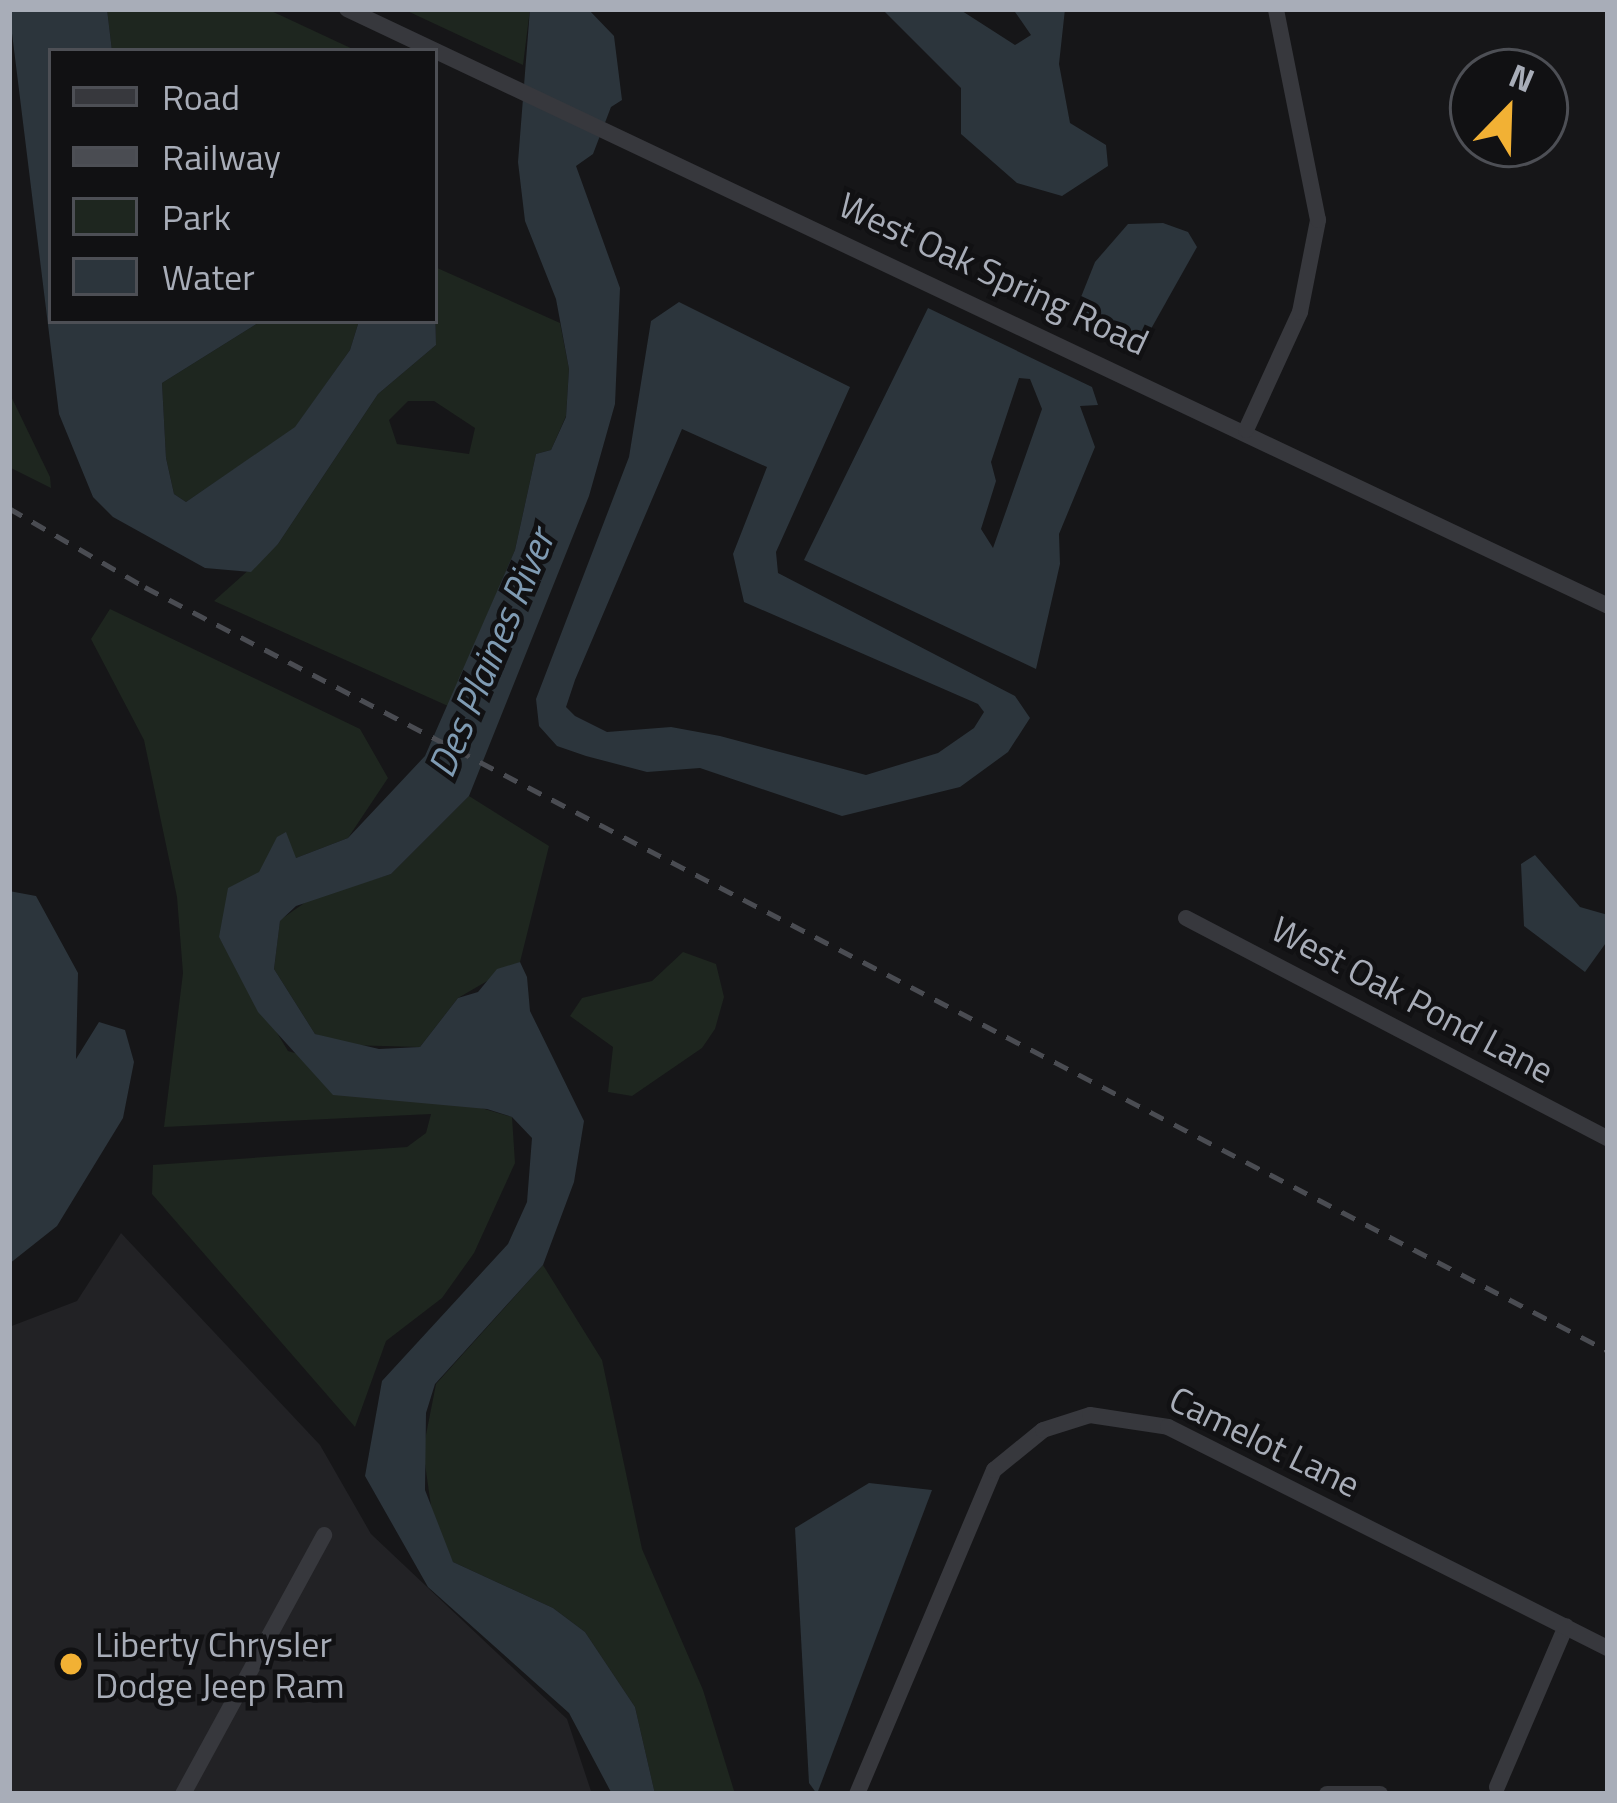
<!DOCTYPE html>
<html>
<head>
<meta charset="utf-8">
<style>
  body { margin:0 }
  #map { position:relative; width:1617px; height:1803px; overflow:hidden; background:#161618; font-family:"Titillium Web",sans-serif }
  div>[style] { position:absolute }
  .built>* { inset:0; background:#222225 }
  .green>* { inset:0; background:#1e261f }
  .water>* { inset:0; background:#2c353c }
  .street>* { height:16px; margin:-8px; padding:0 8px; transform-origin:8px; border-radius:8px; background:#37383d }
  .rail>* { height:4.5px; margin-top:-2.25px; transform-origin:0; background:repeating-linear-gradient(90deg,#4a4c52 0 15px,transparent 0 27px) }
  .dots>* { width:33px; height:33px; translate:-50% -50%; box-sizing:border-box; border:6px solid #111113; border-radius:50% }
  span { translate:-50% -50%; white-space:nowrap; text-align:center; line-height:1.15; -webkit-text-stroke:9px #111113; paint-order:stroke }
  .street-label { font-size:36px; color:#a8adb8 }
  .poi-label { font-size:36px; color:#a8adb8 }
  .left { translate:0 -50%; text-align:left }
  .water-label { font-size:39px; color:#7f9bb3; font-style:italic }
  .frame { position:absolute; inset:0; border:12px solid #a8adb8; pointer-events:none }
  .legend { position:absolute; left:48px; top:48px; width:390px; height:276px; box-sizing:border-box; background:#111113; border:3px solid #4d4f55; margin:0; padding:15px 21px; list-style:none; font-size:36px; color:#a8adb8 }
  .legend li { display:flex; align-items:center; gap:24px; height:60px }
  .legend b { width:60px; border:3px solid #4d4f55 }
  .north { position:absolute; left:1449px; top:48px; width:120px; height:120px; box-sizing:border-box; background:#111113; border:3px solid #4d4f55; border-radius:50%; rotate:23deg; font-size:33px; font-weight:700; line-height:48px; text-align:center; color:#a8adb8 }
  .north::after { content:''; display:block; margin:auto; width:42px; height:54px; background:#f2b134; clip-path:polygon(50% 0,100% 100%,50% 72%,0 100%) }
</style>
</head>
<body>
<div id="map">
  <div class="built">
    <div style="clip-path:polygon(121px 1233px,320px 1445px,371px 1534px,567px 1719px,592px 1794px,9px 1794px,9px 1327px,77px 1301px)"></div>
  </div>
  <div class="green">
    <div style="clip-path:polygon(107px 9px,267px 9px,357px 51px,112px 51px)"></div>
    <div style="clip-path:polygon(403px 9px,530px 9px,523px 65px)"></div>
    <div style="clip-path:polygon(evenodd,435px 267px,560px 323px,569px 369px,566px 416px,551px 450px,536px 454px,515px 550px,448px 706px,214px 601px,278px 544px,378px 394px,436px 345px,435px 267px,408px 401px,434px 401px,475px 428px,469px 454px,397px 444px,389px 420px,408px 401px)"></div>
    <div style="clip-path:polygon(261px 321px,359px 321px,350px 350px,295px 428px,186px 502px,174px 494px,166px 458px,162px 383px)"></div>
    <div style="clip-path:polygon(9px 392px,50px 477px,51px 488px,9px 467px)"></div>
    <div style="clip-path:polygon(110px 609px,360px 729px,388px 778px,348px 838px,260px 872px,219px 937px,288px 1051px,512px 1117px,515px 1163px,474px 1253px,442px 1298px,386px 1341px,355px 1427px,152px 1194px,153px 1165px,407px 1147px,426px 1133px,431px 1114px,164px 1127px,183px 973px,177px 897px,144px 740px,91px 639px)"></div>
    <div style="clip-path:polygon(469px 796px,549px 846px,520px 962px,458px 998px,420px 1047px,346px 1045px,315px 1034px,274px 969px,280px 920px,310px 899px,391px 874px)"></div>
    <div style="clip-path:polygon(683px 952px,716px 964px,724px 997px,715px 1029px,702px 1048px,632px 1096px,608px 1092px,613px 1047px,570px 1016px,582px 998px,652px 981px)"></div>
    <div style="clip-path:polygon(543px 1265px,602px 1360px,642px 1549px,703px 1690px,735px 1794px,655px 1794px,635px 1707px,585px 1632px,553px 1608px,453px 1562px,434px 1527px,423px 1450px,436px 1384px)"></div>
  </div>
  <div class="water">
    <div style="clip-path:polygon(9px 9px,107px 9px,112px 51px,51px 51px,51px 321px,261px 321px,162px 383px,166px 458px,174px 494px,186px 502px,295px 427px,350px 350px,359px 321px,435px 321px,435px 298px,436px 345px,378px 394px,278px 544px,251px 572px,205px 568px,113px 517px,93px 497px,59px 414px)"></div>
    <div style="clip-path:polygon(530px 9px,588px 9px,614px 36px,622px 100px,611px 107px,593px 154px,576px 166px,620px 288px,615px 404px,589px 496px,469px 796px,391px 874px,296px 906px,280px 921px,274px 969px,315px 1034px,379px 1049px,420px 1047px,458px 998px,478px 992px,497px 969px,520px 962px,527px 977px,530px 1011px,584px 1121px,574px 1182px,543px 1265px,435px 1384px,426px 1413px,425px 1490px,453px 1562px,553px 1608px,585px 1632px,635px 1707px,655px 1794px,612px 1794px,569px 1713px,428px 1587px,365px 1476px,382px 1381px,508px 1244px,527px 1202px,532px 1138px,512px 1117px,487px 1109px,333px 1095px,258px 1012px,219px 937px,228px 888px,259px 872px,277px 837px,286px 832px,296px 858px,348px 838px,425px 756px,515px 550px,536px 454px,551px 450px,566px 417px,569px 369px,556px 299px,525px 221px,518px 162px)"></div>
    <div style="clip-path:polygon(882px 9px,959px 9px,1015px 45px,1031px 35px,1013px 9px,1065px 9px,1059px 64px,1070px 123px,1106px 145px,1108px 166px,1062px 196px,1017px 183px,961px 134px,961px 88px)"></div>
    <div style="clip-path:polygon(1163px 223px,1188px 232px,1197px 247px,1147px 336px,1136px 341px,1086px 319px,1081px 297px,1095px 262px,1128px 224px)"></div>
    <div style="clip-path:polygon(evenodd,679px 302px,850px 387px,776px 552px,778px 573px,1015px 696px,1030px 718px,1008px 752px,960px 787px,842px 816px,700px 768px,647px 772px,586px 756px,557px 746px,539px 726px,536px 699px,629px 457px,651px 321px,679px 302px,682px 429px,767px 467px,733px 554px,744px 602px,978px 704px,984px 712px,974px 728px,938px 753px,866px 775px,720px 736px,671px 727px,607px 732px,575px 716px,566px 707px,575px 680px,682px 429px)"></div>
    <div style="clip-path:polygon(evenodd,928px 308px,1092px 387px,1098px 405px,1080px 406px,1095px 447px,1059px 534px,1060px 564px,1036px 669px,804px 560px,928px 308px,1019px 378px,1030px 379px,1042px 409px,993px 548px,981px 529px,996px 481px,991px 462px,1019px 378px)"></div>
    <div style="clip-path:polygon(1535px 855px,1580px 907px,1608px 915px,1608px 940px,1585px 972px,1524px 926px,1521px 864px)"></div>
    <div style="clip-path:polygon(9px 891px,36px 896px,78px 973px,76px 1059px,99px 1022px,125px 1030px,134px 1062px,123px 1118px,57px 1226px,9px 1264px)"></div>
    <div style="clip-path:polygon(869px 1483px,932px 1490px,817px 1794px,809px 1783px,795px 1528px)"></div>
  </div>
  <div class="street">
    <div style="left:347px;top:9px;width:1395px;rotate:25.33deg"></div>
    <div style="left:1246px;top:430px;width:130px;rotate:-65.4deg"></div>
    <div style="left:1300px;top:312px;width:94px;rotate:-78.9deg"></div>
    <div style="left:1318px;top:220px;width:215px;rotate:-101.3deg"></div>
    <div style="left:1186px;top:918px;width:476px;rotate:27.6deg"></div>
    <div style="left:1497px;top:1787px;width:175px;rotate:-66.8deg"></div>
    <div style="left:183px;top:1794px;width:295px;rotate:-61.4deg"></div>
    <div style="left:857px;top:1794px;width:352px;rotate:-67.1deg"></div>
    <div style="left:994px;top:1470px;width:63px;rotate:-39.2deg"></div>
    <div style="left:1043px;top:1430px;width:49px;rotate:-17.7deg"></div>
    <div style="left:1090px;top:1415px;width:79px;rotate:8.7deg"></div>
    <div style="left:1168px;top:1427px;width:492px;rotate:26.7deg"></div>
    <div style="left:1327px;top:1794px;width:53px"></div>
  </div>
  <div class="rail">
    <div style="left:9px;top:508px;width:157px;rotate:30.2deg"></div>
    <div style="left:145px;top:587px;width:1650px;rotate:27.57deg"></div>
  </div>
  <div class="dots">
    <div style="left:71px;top:1664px;background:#f2b134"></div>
  </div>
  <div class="street-label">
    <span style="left:994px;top:273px;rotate:25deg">West Oak Spring Road</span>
    <span style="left:1413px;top:999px;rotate:28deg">West Oak Pond Lane</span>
    <span style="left:1265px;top:1441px;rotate:26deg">Camelot Lane</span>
  </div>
  <div class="poi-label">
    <span class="left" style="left:95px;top:1664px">Liberty Chrysler<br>Dodge Jeep Ram</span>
  </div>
  <div class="water-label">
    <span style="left:491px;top:653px;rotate:-67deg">Des Plaines River</span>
  </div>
  <div class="frame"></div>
  <ul class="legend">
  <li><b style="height:15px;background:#37383d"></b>Road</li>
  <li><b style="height:15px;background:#4a4c52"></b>Railway</li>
  <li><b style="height:33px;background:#1e261f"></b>Park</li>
  <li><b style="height:33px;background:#2c353c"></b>Water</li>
  </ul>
  <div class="north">N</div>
</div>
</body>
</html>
